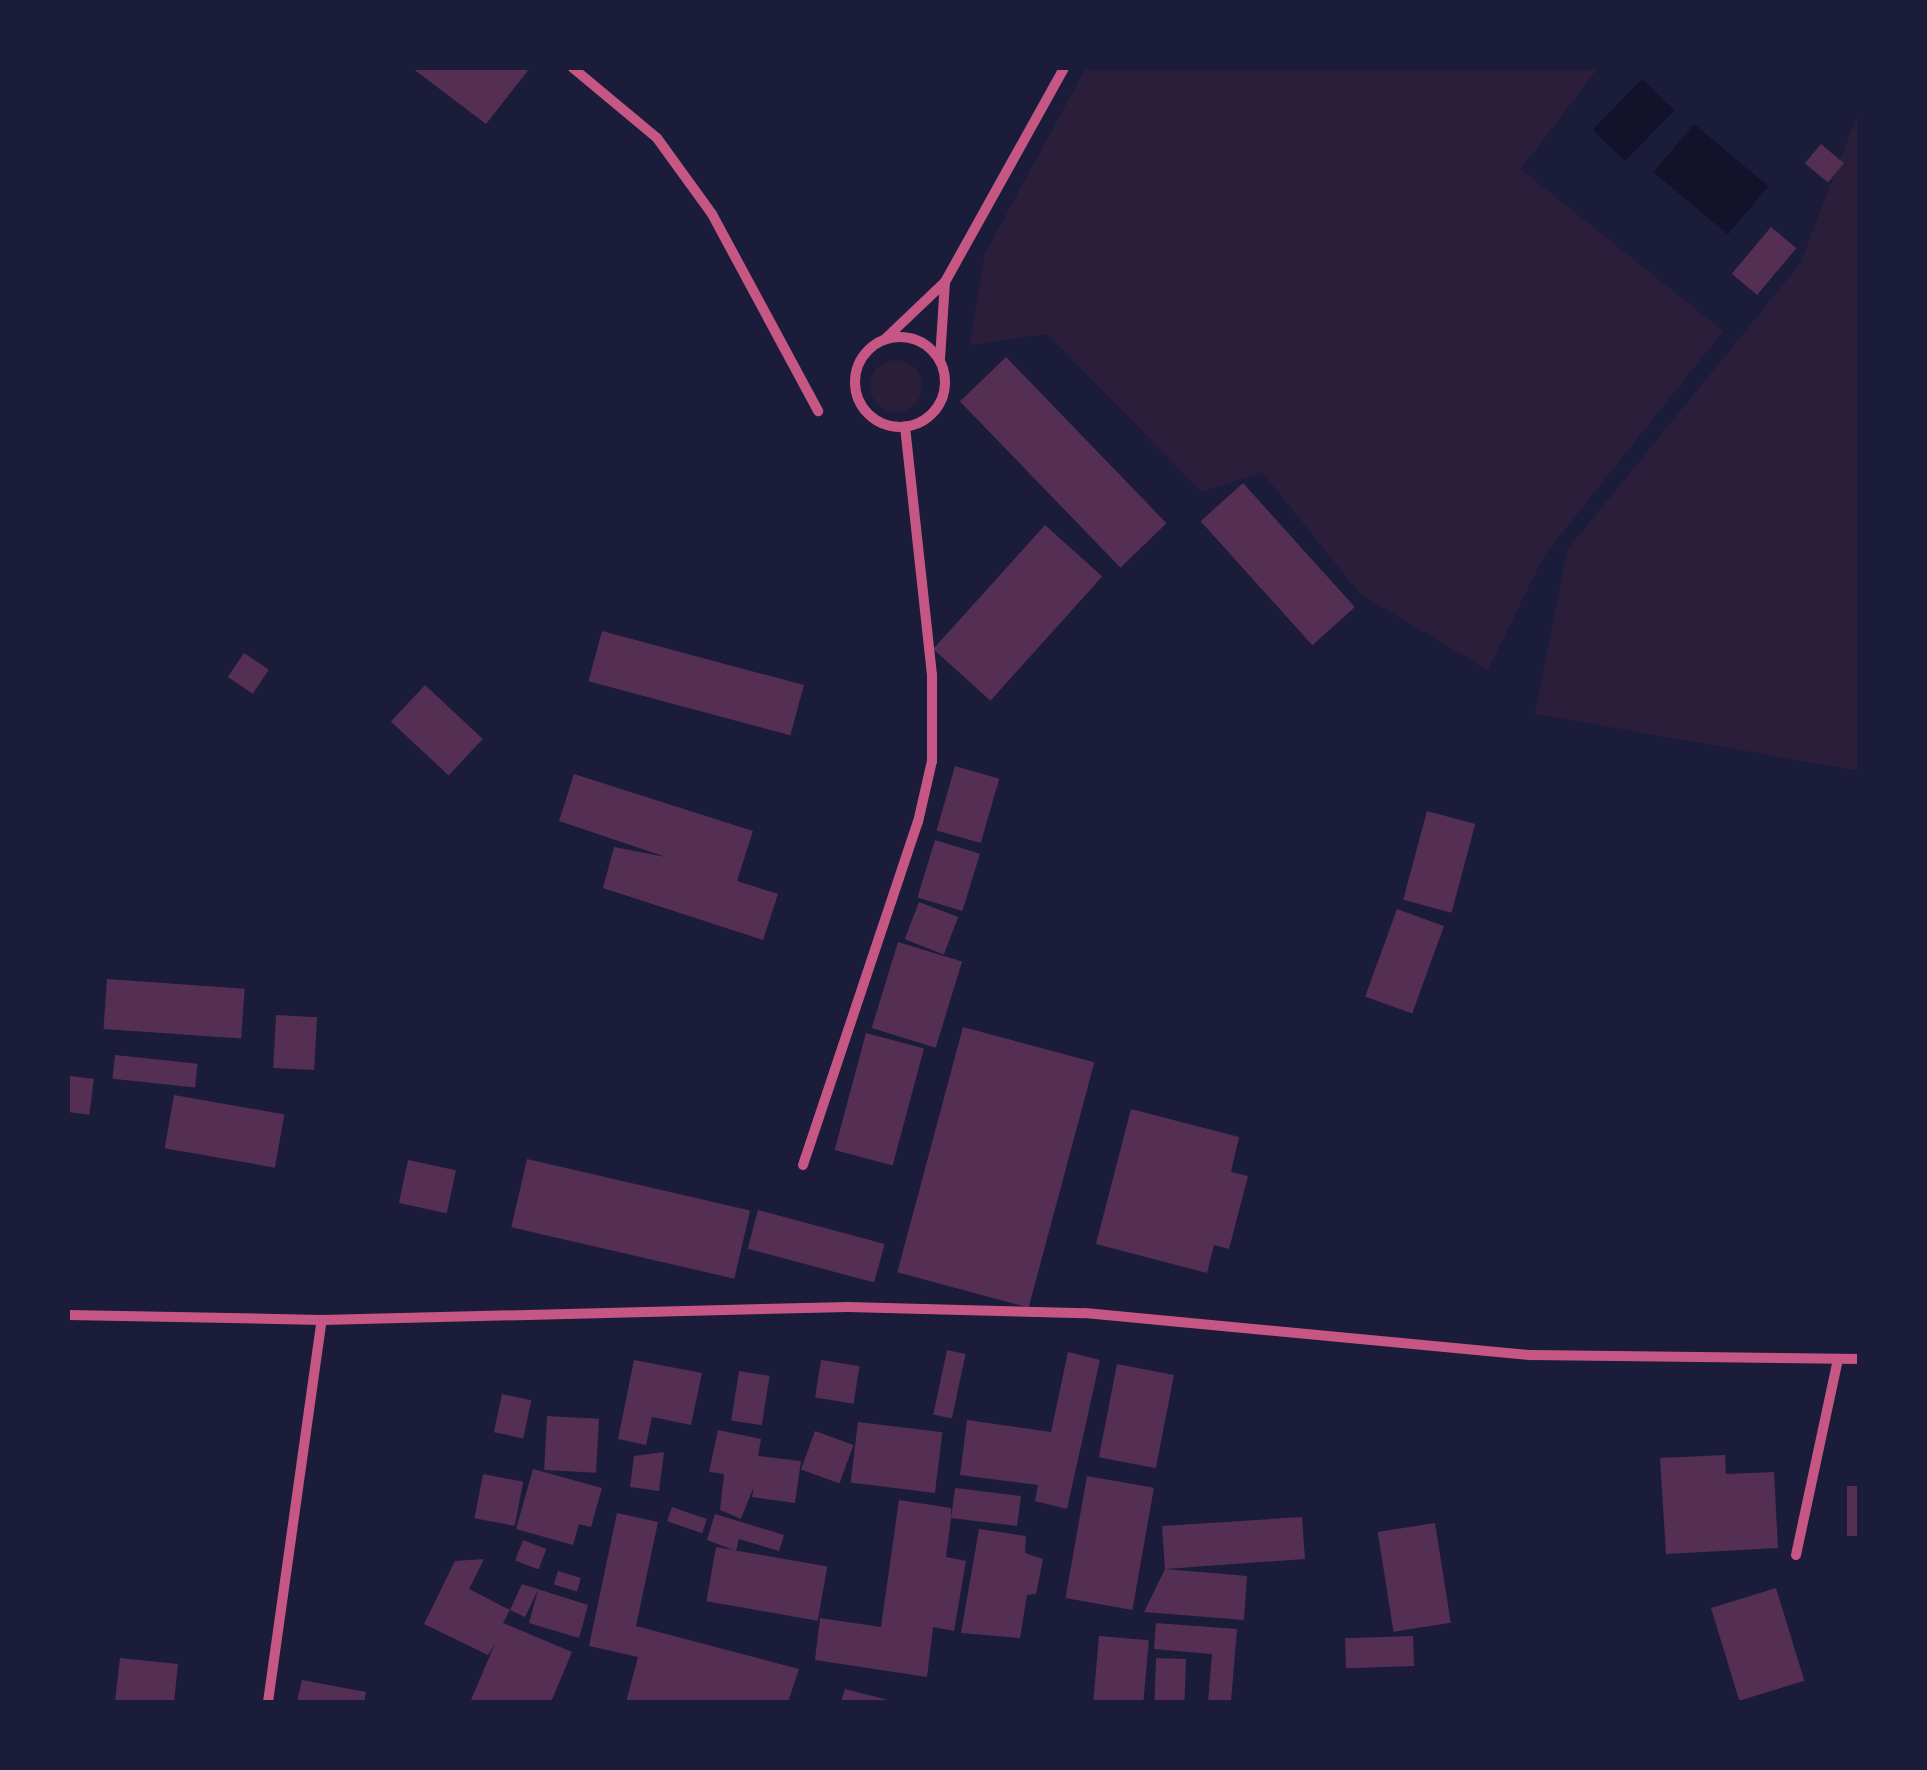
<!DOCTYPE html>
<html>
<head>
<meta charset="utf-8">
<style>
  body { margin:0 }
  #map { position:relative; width:1927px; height:1770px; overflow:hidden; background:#1b1b3a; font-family:"Open Sans",sans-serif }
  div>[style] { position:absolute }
  .green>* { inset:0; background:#2a1e3b }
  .round { border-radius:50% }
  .water>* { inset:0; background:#12122b; transform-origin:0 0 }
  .building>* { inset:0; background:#542f53; transform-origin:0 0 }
  .minor>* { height:10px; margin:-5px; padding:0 5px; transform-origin:5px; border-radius:5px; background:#c65784 }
  .minor>.ring { margin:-5px; padding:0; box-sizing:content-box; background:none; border:10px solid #c65784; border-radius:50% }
  span { translate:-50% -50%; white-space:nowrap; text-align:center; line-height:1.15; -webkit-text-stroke:8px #1b1b3a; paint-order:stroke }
  .frame { position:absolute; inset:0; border:70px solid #1b1b3a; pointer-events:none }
</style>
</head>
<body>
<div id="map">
  <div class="green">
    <div style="clip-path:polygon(1086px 68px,1598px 68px,1521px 169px,1723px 331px,1544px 556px,1488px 670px,1360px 594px,1262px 472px,1202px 492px,1047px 334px,970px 345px,984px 255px)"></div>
    <div style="clip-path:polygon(1859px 111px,1859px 771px,1535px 714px,1567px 550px,1800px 264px)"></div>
    <div class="round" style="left:870px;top:360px;width:52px;height:52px"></div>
  </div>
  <div class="water">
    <div style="left:1642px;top:79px;width:45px;height:71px;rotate:44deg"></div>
    <div style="left:1694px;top:124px;width:97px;height:63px;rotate:40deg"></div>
  </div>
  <div class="building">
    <div style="clip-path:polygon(412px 68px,530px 68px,486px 124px)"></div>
    <div style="left:1821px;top:144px;width:30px;height:25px;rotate:40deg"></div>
    <div style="left:1771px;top:227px;width:33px;height:61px;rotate:40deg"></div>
    <div style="left:1006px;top:357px;width:231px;height:64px;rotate:46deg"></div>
    <div style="left:1243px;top:483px;width:167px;height:57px;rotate:48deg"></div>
    <div style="left:1045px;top:525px;width:77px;height:167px;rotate:42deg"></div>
    <div style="left:602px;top:631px;width:209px;height:52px;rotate:15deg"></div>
    <div style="left:244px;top:653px;width:30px;height:29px;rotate:34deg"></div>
    <div style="left:425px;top:685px;width:79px;height:50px;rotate:43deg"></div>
    <div style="left:955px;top:766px;width:46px;height:67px;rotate:16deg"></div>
    <div style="clip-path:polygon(574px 774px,753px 831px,737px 881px,778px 894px,763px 940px,603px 888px,614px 847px,666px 857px,559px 821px)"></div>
    <div style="left:1427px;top:811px;width:50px;height:92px;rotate:15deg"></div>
    <div style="left:935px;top:840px;width:47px;height:60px;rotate:17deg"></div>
    <div style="left:919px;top:902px;width:42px;height:40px;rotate:21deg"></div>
    <div style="left:1397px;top:909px;width:50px;height:93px;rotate:20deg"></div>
    <div style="left:898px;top:942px;width:67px;height:90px;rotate:17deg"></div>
    <div style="left:107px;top:979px;width:138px;height:50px;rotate:4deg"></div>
    <div style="left:276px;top:1015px;width:41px;height:53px;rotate:3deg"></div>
    <div style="left:963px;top:1027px;width:136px;height:254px;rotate:15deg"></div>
    <div style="left:866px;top:1033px;width:60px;height:121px;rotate:15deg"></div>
    <div style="left:115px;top:1055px;width:83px;height:24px;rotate:6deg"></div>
    <div style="left:70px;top:1076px;width:24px;height:36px;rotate:7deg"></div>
    <div style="left:174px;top:1095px;width:112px;height:54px;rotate:10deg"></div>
    <div style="clip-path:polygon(1131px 1109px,1239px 1137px,1231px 1172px,1248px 1176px,1229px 1249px,1214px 1245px,1207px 1273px,1096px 1244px)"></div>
    <div style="left:527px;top:1159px;width:229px;height:70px;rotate:13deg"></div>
    <div style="left:408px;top:1160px;width:49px;height:44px;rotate:12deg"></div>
    <div style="left:758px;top:1210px;width:131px;height:40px;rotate:15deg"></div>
    <div style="left:947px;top:1350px;width:19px;height:66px;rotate:12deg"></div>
    <div style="clip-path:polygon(1068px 1352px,1100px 1360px,1067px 1509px,1035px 1501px,1038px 1485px,960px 1475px,967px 1420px,1051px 1432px)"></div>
    <div style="clip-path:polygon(634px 1360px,702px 1373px,691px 1425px,652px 1417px,646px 1445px,618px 1439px)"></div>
    <div style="left:821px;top:1360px;width:39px;height:38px;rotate:9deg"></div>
    <div style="left:1117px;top:1364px;width:58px;height:95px;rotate:11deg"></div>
    <div style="left:739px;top:1371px;width:31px;height:50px;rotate:9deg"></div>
    <div style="left:502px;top:1394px;width:30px;height:39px;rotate:12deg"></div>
    <div style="left:547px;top:1416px;width:52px;height:54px;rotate:3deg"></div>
    <div style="left:858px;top:1422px;width:85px;height:61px;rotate:7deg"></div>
    <div style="clip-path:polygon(718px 1430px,761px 1439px,758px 1456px,801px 1461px,795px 1503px,752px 1497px,754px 1486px,741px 1519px,720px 1510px,724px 1474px,709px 1472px)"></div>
    <div style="left:815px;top:1431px;width:41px;height:41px;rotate:20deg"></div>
    <div style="clip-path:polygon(664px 1452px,659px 1491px,630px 1487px,634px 1456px)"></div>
    <div style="clip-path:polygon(1725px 1455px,1726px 1474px,1774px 1472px,1778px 1548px,1666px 1554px,1660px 1458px)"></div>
    <div style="clip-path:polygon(533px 1469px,602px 1488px,591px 1527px,579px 1524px,573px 1545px,516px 1529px)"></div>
    <div style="left:483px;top:1474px;width:41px;height:45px;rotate:11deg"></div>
    <div style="left:1087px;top:1476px;width:68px;height:124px;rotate:10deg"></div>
    <div style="left:1847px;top:1486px;width:13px;height:50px"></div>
    <div style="clip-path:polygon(955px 1488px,1021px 1496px,1017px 1526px,951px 1518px,946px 1557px,966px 1561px,954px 1631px,933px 1627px,927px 1677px,815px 1660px,820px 1618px,881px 1627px,899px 1500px,951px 1508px,951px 1518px)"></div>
    <div style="left:672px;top:1507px;width:37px;height:15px;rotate:19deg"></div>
    <div style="clip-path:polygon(617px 1513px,658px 1522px,636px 1626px,799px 1669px,788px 1702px,626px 1702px,638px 1657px,589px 1646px)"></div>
    <div style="clip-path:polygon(715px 1514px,784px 1535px,779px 1551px,739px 1539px,736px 1551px,707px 1540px)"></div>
    <div style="clip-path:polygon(1302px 1517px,1305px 1559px,1165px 1569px,1247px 1576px,1244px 1620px,1144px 1612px,1165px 1569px,1162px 1526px)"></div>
    <div style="left:1435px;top:1523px;width:101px;height:58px;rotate:81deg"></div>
    <div style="clip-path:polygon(979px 1529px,1026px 1536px,1025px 1553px,1043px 1559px,1036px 1594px,1027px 1595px,1020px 1638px,961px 1633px)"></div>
    <div style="left:523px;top:1540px;width:25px;height:22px;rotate:21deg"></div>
    <div style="left:716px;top:1547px;width:113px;height:55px;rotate:10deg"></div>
    <div style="clip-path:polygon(484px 1559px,469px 1589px,510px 1610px,503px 1623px,572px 1652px,551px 1702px,470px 1702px,495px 1644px,488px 1655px,424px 1624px,455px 1561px)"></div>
    <div style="left:558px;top:1571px;width:24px;height:14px;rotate:17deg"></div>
    <div style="clip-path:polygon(522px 1584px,588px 1605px,579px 1638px,529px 1623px,538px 1590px,525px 1617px,510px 1610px)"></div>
    <div style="left:1776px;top:1588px;width:97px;height:68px;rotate:73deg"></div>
    <div style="clip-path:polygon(1156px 1623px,1237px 1629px,1231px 1702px,1208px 1702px,1212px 1654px,1154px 1649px)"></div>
    <div style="left:1099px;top:1636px;width:50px;height:66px;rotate:5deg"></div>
    <div style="left:1413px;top:1636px;width:30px;height:68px;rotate:88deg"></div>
    <div style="clip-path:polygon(120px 1658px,178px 1664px,174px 1702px,115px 1702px)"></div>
    <div style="left:1156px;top:1658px;width:30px;height:44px;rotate:2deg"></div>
    <div style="clip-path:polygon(302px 1680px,366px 1692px,364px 1702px,297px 1702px)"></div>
    <div style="clip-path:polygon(845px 1689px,892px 1701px,891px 1702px,841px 1702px)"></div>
  </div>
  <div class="minor">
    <div style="left:573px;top:68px;width:109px;rotate:39.8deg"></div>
    <div style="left:657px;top:138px;width:94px;rotate:54.1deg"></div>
    <div style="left:712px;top:214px;width:224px;rotate:61.7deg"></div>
    <div class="ring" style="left:855px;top:337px;width:80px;height:80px"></div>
    <div style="left:884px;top:340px;width:84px;rotate:-43.6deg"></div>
    <div style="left:945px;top:282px;width:245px;rotate:-60.9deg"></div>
    <div style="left:940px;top:359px;width:77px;rotate:-86.3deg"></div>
    <div style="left:803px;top:1165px;width:362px;rotate:-71.5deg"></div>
    <div style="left:918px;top:822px;width:63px;rotate:-77.1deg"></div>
    <div style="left:932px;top:761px;width:86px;rotate:-90deg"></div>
    <div style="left:932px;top:675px;width:250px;rotate:-96.2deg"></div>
    <div style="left:68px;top:1315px;width:254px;rotate:1.1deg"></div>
    <div style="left:322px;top:1320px;width:526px;rotate:-1.42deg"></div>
    <div style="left:848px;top:1307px;width:237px;rotate:1.5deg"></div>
    <div style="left:1085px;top:1313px;width:448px;rotate:5.4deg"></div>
    <div style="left:1531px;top:1355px;width:329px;rotate:0.7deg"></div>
    <div style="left:1796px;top:1555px;width:200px;rotate:-77.9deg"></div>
    <div style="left:268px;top:1702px;width:386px;rotate:-82deg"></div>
  </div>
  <div class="frame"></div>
</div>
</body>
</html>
